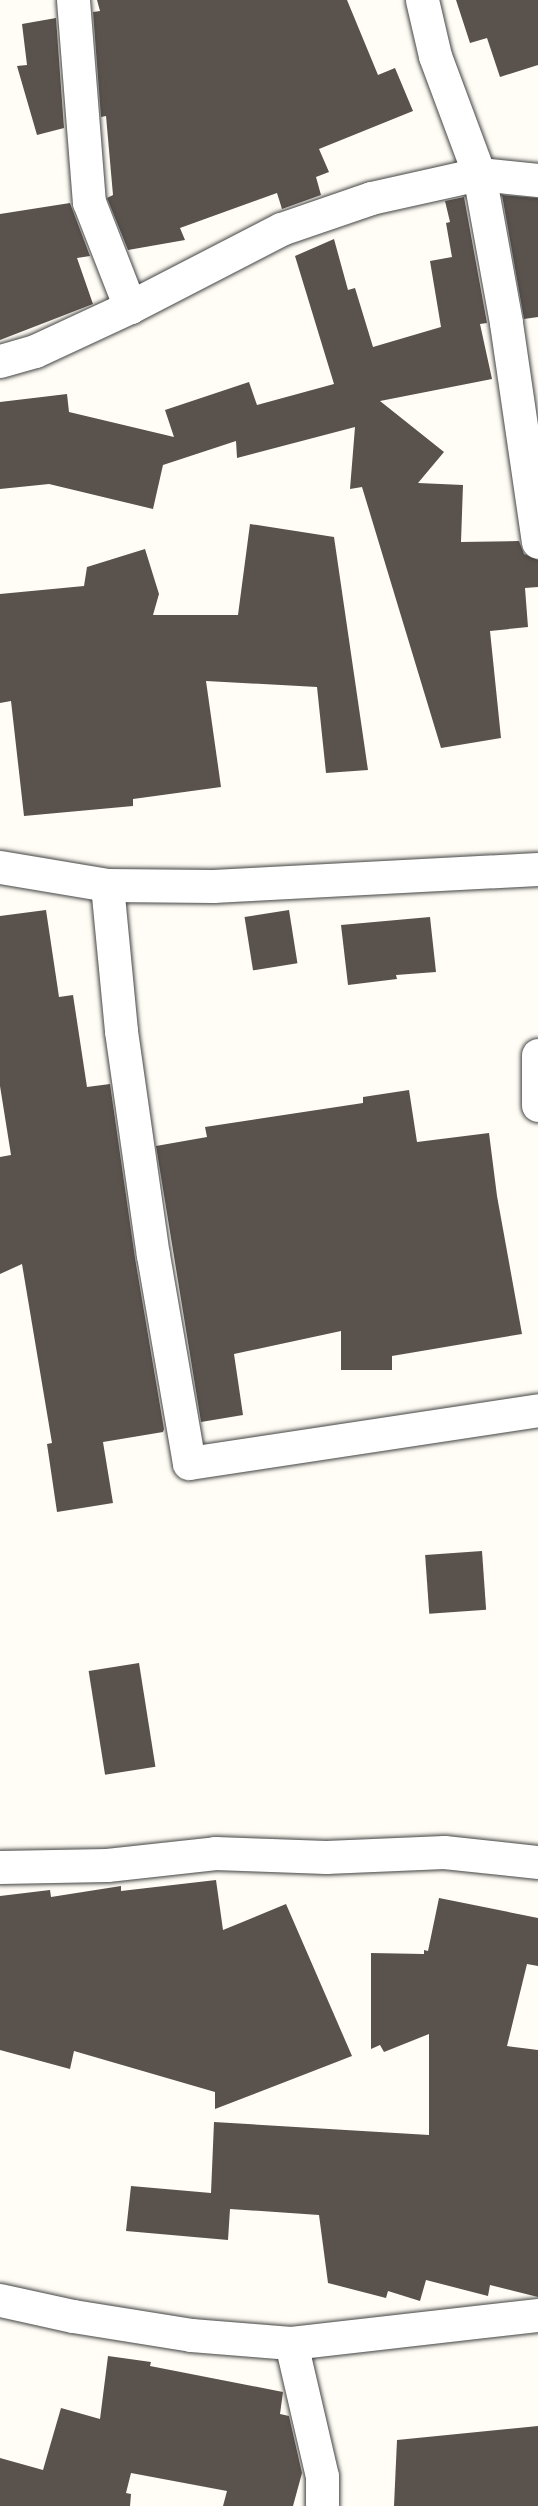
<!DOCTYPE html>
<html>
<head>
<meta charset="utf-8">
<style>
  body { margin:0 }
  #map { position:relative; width:538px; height:2506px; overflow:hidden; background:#fffdf5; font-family:"Playfair Display",serif }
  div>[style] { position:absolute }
  .building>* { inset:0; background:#5a524d; transform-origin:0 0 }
  .roads { filter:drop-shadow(0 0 2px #444) drop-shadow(0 0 2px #444) }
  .minor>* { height:33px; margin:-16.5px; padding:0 16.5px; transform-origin:16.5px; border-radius:16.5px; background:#fff }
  span { translate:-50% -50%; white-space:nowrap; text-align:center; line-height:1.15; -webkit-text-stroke:6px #fff; paint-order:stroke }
</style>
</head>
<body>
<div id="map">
  <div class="building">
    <div style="clip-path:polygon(97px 0,347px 0,378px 75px,395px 68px,413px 111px,319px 149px,329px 172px,316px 177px,321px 195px,282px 209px,277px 193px,180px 228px,185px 240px,128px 250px,107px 198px,113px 195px,106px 116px,101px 117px,93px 12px,100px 11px)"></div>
    <div style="clip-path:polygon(456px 0,538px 0,538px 65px,500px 77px,487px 38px,470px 43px)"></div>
    <div style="clip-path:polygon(56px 18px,64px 128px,37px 135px,17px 66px,27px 65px,22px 24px)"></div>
    <div style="clip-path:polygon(502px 195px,538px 198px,538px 317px,524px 319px)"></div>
    <div style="clip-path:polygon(464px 197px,487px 323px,480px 324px,492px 379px,380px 401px,444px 452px,418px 483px,463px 485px,461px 542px,519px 541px,524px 554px,538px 560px,538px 587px,525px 588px,528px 627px,490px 631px,501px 738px,441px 748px,362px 487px,350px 489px,355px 427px,237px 458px,236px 441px,163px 465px,153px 509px,49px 484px,0 489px,0 402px,67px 394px,69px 412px,174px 437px,165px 410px,249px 382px,257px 405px,334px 384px,295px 256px,334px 239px,348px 290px,355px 288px,373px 347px,441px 327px,430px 261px,452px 257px,446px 223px,450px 222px,445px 201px)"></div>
    <div style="clip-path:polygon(70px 203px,90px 256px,77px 258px,93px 304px,0 340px,0 214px)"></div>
    <div style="clip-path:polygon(250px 524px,334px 537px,368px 770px,326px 773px,317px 687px,206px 681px,221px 787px,133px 799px,133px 806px,24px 816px,11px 701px,0 703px,0 594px,84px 586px,87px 567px,145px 549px,159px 594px,153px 615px,238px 615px)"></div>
    <div style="clip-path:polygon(46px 910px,59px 997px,73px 995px,87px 1087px,110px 1084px,135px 1258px,164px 1429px,163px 1432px,103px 1442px,113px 1503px,57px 1512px,47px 1444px,52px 1443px,22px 1264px,0 1274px,0 1157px,11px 1155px,0 1086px,0 916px)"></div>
    <div style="left:289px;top:910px;width:54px;height:45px;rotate:81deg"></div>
    <div style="clip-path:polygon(430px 917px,436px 972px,396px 975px,397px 979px,348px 985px,341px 925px)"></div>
    <div style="clip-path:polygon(409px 1090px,417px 1142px,489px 1133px,497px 1196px,522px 1334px,392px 1356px,392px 1370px,341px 1370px,341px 1331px,234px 1354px,243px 1415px,201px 1422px,156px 1146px,207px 1137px,205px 1127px,363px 1103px,363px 1097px)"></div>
    <div style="left:482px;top:1551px;width:59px;height:57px;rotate:86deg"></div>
    <div style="left:139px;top:1663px;width:105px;height:51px;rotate:81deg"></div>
    <div style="clip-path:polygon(216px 1880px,223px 1930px,286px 1904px,352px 2056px,215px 2109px,215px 2092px,74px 2051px,70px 2069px,0 2050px,0 1896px,50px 1890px,51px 1897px,121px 1886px,121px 1891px)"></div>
    <div style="clip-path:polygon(439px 1898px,538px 1918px,538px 1966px,527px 1964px,507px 2046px,538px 2050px,538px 2297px,490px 2285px,488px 2296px,426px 2280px,420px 2301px,388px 2291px,386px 2298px,328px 2283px,319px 2215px,230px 2209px,228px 2240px,126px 2231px,131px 2186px,211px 2193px,214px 2122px,429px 2135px,429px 2034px,384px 2052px,380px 2045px,371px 2049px,371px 1953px,424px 1954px,424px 1950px,428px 1951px)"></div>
    <div style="clip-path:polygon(108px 2356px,151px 2362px,150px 2366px,283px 2392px,280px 2414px,289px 2416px,302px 2473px,293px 2506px,223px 2506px,227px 2491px,131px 2473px,126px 2493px,131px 2494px,130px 2506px,0 2506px,0 2458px,43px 2470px,61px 2408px,100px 2419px)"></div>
    <div style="clip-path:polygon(538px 2426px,538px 2506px,394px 2506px,397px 2440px)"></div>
  </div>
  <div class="roads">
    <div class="minor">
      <div style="left:73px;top:0;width:203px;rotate:85.5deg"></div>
      <div style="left:89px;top:202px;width:113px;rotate:68.7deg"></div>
      <div style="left:422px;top:0;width:57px;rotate:76.9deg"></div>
      <div style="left:435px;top:56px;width:126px;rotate:69.6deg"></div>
      <div style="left:479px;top:174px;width:151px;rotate:79.7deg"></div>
      <div style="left:506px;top:323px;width:221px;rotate:81.7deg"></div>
      <div style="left:0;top:361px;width:36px;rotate:-16deg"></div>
      <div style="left:35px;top:351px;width:105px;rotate:-24.9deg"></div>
      <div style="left:130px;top:307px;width:170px;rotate:-27.3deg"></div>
      <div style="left:281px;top:229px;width:95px;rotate:-19deg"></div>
      <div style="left:371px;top:198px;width:111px;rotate:-12.5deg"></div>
      <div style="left:479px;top:174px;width:59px;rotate:5.8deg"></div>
      <div style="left:0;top:867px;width:109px;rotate:9.5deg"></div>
      <div style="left:107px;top:885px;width:106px;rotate:0.5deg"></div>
      <div style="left:213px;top:886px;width:325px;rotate:-3deg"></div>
      <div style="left:107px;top:885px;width:147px;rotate:84.5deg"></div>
      <div style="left:121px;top:1031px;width:226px;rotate:81.9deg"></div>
      <div style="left:153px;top:1255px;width:211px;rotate:80.2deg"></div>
      <div style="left:189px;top:1463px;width:353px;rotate:-8.6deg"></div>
      <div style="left:538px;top:1055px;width:50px;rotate:90deg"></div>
      <div style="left:0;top:1867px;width:107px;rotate:-1.1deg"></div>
      <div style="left:107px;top:1865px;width:109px;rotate:-6.3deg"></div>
      <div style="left:215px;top:1853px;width:111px;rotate:2.1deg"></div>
      <div style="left:326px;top:1857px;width:118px;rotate:-2.4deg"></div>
      <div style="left:444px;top:1852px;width:95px;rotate:6.1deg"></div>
      <div style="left:0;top:2300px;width:75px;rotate:12.4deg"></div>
      <div style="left:73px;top:2316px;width:120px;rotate:9.1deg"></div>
      <div style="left:191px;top:2335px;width:100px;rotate:4.6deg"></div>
      <div style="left:291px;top:2343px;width:249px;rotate:-6.5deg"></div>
      <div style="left:291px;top:2343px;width:137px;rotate:76.9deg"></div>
      <div style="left:322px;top:2476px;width:30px;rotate:90deg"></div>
    </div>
  </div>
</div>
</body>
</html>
